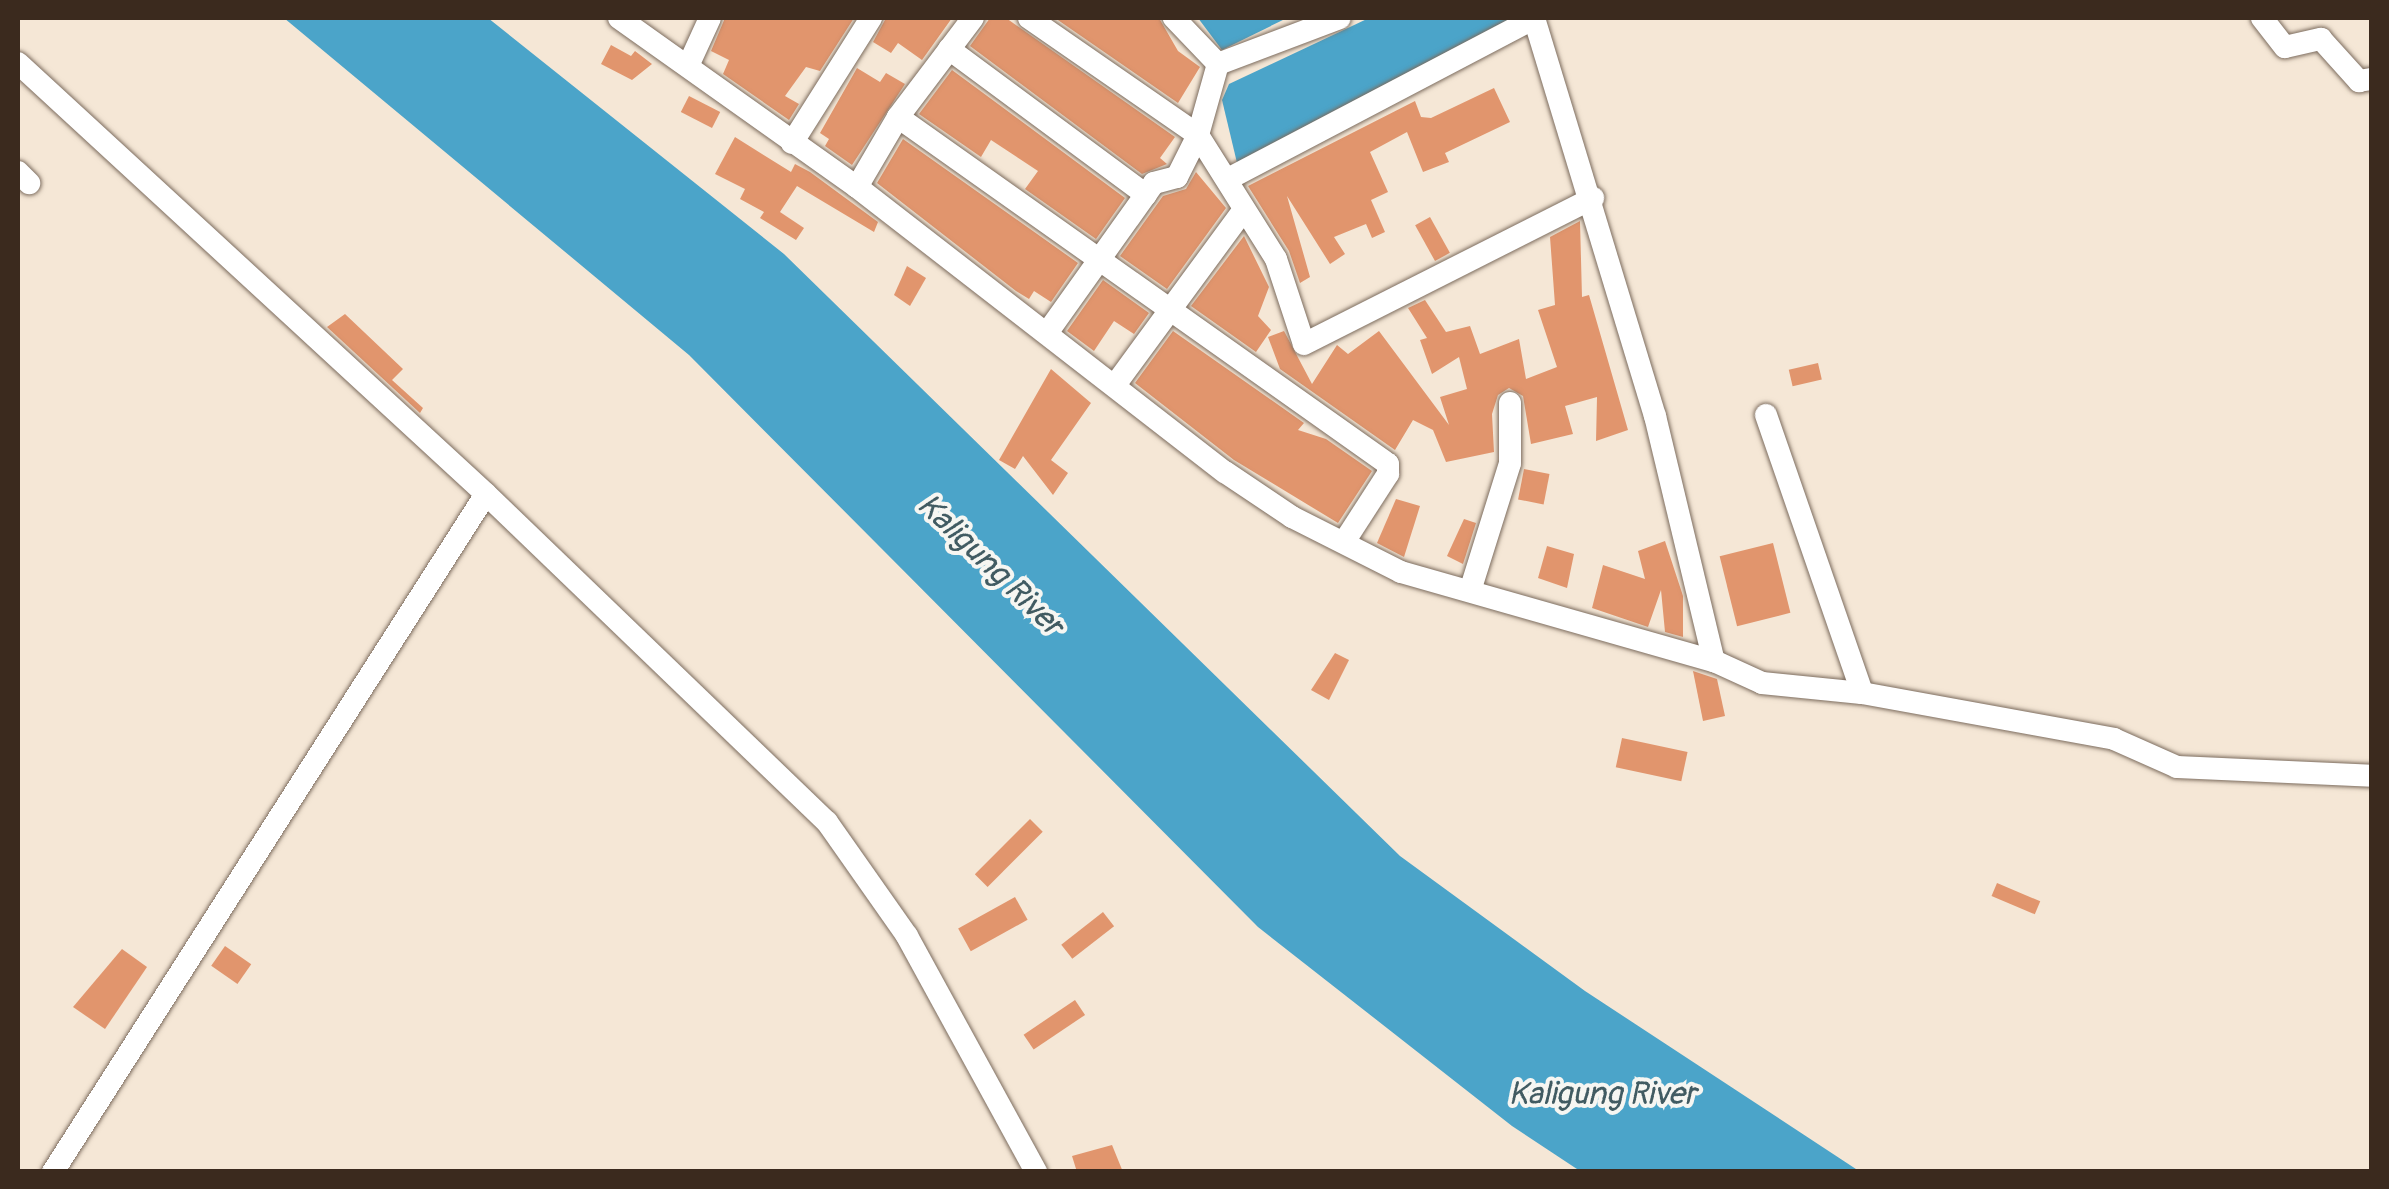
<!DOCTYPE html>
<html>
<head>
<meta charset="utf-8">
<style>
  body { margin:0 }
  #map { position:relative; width:2389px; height:1189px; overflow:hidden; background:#f5e7d6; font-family:Pangolin,sans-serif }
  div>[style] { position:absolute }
  .water>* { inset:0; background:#4ba4c9 }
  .building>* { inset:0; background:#e1956d; transform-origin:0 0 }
  .roads { filter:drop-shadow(0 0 2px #7c6c5e) drop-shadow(0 0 2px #7c6c5e) }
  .minor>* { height:22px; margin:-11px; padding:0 11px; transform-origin:11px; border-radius:11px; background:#fff }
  span { translate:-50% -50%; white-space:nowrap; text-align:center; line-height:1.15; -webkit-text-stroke:8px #f6f6f2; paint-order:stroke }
  .water-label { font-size:32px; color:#415b62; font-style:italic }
  .frame { position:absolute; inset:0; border:20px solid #3b2a1e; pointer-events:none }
</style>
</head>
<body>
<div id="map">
  <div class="water">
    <div style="clip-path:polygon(284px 18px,488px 18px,784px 254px,1400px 856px,1585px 991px,1859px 1171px,1580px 1171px,1512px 1126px,1258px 927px,689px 355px)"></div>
    <div style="clip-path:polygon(1198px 18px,1287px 18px,1222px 50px)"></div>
    <div style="clip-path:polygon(1369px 18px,1513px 18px,1238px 167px,1222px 100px,1229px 84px)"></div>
  </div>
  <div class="building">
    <div style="clip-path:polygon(725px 18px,854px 18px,820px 71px,806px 67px,785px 96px,799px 104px,789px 120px,723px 74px,729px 60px,711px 51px)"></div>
    <div style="clip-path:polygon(886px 18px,952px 18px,922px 60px,898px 43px,891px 53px,873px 42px)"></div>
    <div style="clip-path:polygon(990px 18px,1006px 18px,1175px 137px,1160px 158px,1167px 164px,1142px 174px,970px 46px)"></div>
    <div style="clip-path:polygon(1055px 18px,1159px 18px,1178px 51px,1200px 67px,1178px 103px)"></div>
    <div style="clip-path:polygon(611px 45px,631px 56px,635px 51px,652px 64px,632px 80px,601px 64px)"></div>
    <div style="clip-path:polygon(857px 68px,880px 82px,886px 73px,905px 84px,852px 165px,825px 146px,829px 139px,820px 133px)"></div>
    <div style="clip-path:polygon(952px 70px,1125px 198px,1096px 239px,1025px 189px,1038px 171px,991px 140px,981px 157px,919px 114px)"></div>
    <div style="clip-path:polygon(1494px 88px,1510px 122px,1445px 153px,1449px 162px,1423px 172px,1407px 132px,1370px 152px,1388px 192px,1371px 200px,1385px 232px,1372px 238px,1366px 224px,1334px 237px,1345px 254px,1330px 264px,1287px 196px,1310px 277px,1300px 283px,1289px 251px,1248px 186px,1415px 101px,1421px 117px,1431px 118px)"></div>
    <div style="left:689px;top:96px;width:35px;height:18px;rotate:27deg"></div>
    <div style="clip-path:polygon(735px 137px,791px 172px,795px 164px,810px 172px,878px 222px,874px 232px,797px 186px,780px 212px,804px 228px,796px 240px,760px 218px,764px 212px,740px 199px,745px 189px,715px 174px)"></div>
    <div style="clip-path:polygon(903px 139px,1078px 263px,1051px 302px,1034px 291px,1029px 299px,1016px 291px,877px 183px)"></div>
    <div style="clip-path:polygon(1196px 172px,1226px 208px,1167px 289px,1120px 256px,1163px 196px,1186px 189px)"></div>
    <div style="left:1430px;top:217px;width:41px;height:17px;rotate:61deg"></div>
    <div style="clip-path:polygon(1580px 221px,1582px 297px,1589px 295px,1628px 430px,1596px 441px,1597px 397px,1565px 406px,1573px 434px,1531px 444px,1523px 396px,1509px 388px,1498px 395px,1492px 414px,1494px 452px,1446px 462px,1433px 430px,1413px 420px,1395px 450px,1280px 369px,1268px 337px,1284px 331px,1312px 384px,1337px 345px,1348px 354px,1379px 331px,1449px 425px,1440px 397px,1467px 389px,1459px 357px,1432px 374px,1420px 340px,1427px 338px,1408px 308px,1425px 300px,1446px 332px,1470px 326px,1480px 354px,1519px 339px,1526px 379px,1557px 367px,1538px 310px,1555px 305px,1550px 237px)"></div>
    <div style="clip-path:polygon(1244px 236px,1269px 287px,1258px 316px,1271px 330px,1256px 352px,1191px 306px)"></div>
    <div style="clip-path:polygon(907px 266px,926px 278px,910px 306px,894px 295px)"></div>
    <div style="clip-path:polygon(1103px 280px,1149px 313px,1134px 334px,1114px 321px,1094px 351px,1067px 331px)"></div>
    <div style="clip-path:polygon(345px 314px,403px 369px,392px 380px,423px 408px,420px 413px,327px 327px)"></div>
    <div style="clip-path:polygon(1173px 331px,1304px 423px,1298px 430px,1326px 439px,1372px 471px,1338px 523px,1234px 460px,1135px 383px)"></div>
    <div style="left:1818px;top:363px;width:17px;height:30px;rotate:77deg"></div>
    <div style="clip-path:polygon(1051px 369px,1091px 403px,1051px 460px,1068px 473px,1053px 495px,1023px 456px,1015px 469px,999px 460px)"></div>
    <div style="left:1524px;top:469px;width:26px;height:31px;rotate:11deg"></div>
    <div style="clip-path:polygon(1396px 499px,1420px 506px,1404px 557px,1377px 543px)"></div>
    <div style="clip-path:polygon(1464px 519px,1476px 523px,1463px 564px,1447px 556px)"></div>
    <div style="clip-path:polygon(1665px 541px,1683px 596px,1683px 637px,1665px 632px,1661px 590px,1648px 627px,1592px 608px,1603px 565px,1645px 579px,1638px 551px)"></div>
    <div style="left:1773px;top:543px;width:72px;height:55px;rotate:76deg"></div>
    <div style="clip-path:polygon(1547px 546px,1574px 554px,1567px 588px,1538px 578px)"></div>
    <div style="clip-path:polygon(1335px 653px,1349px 660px,1329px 700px,1311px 690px)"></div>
    <div style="clip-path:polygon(1693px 671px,1717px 679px,1725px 716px,1703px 721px)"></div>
    <div style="left:1622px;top:738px;width:67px;height:30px;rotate:12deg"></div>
    <div style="left:1030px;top:819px;width:18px;height:78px;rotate:45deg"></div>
    <div style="left:1997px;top:883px;width:47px;height:14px;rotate:23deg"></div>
    <div style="left:1015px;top:897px;width:26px;height:65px;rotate:61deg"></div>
    <div style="left:1103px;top:912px;width:18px;height:53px;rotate:52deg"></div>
    <div style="left:225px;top:946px;width:32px;height:24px;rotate:35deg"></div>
    <div style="clip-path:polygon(122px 949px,147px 967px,105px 1029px,73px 1007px)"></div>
    <div style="left:1075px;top:1000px;width:18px;height:62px;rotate:56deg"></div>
    <div style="clip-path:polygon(1112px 1145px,1123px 1172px,1077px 1172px,1072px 1156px)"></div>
  </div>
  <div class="roads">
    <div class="minor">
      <div style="left:619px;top:18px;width:292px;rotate:35.4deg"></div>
      <div style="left:857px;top:187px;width:465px;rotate:37.8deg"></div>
      <div style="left:1225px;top:472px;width:81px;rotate:33.9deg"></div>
      <div style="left:1292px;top:517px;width:122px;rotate:26.8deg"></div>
      <div style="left:1401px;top:572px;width:325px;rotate:15.9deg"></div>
      <div style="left:1714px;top:661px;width:53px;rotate:24.6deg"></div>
      <div style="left:1762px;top:683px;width:100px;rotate:5.7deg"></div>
      <div style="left:1862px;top:693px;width:256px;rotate:10.3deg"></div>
      <div style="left:2114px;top:739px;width:69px;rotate:24deg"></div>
      <div style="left:2177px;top:767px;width:195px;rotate:2.6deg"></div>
      <div style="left:1029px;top:18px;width:206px;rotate:34.7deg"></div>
      <div style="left:1198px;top:135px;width:146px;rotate:57.8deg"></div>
      <div style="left:1276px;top:259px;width:89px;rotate:71.8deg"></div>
      <div style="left:1304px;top:344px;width:324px;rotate:-26.8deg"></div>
      <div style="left:1534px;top:18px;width:416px;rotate:73.1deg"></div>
      <div style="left:1655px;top:416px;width:252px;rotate:76.5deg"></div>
      <div style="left:2262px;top:18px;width:37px;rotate:52deg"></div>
      <div style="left:2285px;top:47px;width:37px;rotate:-13deg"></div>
      <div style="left:2321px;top:39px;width:57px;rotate:47.9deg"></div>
      <div style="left:2359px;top:81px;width:13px;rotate:-9deg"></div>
      <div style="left:949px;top:49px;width:245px;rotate:36.5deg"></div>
      <div style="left:18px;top:63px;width:636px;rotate:42.64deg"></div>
      <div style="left:486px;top:494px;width:473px;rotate:43.9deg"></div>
      <div style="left:827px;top:822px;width:139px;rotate:54.9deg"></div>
      <div style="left:907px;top:936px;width:269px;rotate:61.3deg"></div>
      <div style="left:1218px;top:64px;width:130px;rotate:-20.7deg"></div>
      <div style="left:688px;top:66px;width:53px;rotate:-65.4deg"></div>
      <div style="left:898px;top:117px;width:600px;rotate:35.3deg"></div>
      <div style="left:1388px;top:464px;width:10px;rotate:90deg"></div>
      <div style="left:1388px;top:474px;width:81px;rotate:122.9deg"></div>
      <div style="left:792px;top:143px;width:148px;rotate:-57.7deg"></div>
      <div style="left:18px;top:172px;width:16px;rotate:45deg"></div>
      <div style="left:1228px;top:179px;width:347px;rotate:-27.7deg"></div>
      <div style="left:857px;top:187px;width:81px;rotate:-59.6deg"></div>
      <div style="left:898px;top:117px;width:124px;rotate:-52.9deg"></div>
      <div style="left:1047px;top:333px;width:184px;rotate:-54.5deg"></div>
      <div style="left:1154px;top:183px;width:24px;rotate:-15deg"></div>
      <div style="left:1177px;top:177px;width:47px;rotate:-63.4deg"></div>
      <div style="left:1198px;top:135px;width:74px;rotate:-74.3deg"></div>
      <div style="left:1218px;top:64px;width:64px;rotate:-133.7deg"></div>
      <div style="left:1115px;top:385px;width:216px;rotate:-53.7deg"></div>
      <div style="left:1766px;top:415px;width:294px;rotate:70.9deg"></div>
      <div style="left:1470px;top:591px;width:134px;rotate:-72.6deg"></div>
      <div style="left:1510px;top:463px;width:60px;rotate:-90deg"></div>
      <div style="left:53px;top:1172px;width:804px;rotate:-57.44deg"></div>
    </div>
  </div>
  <div class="water-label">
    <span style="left:990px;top:565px;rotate:44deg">Kaligung River</span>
    <span style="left:1602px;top:1094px">Kaligung River</span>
  </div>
  <div class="frame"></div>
</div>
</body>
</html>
